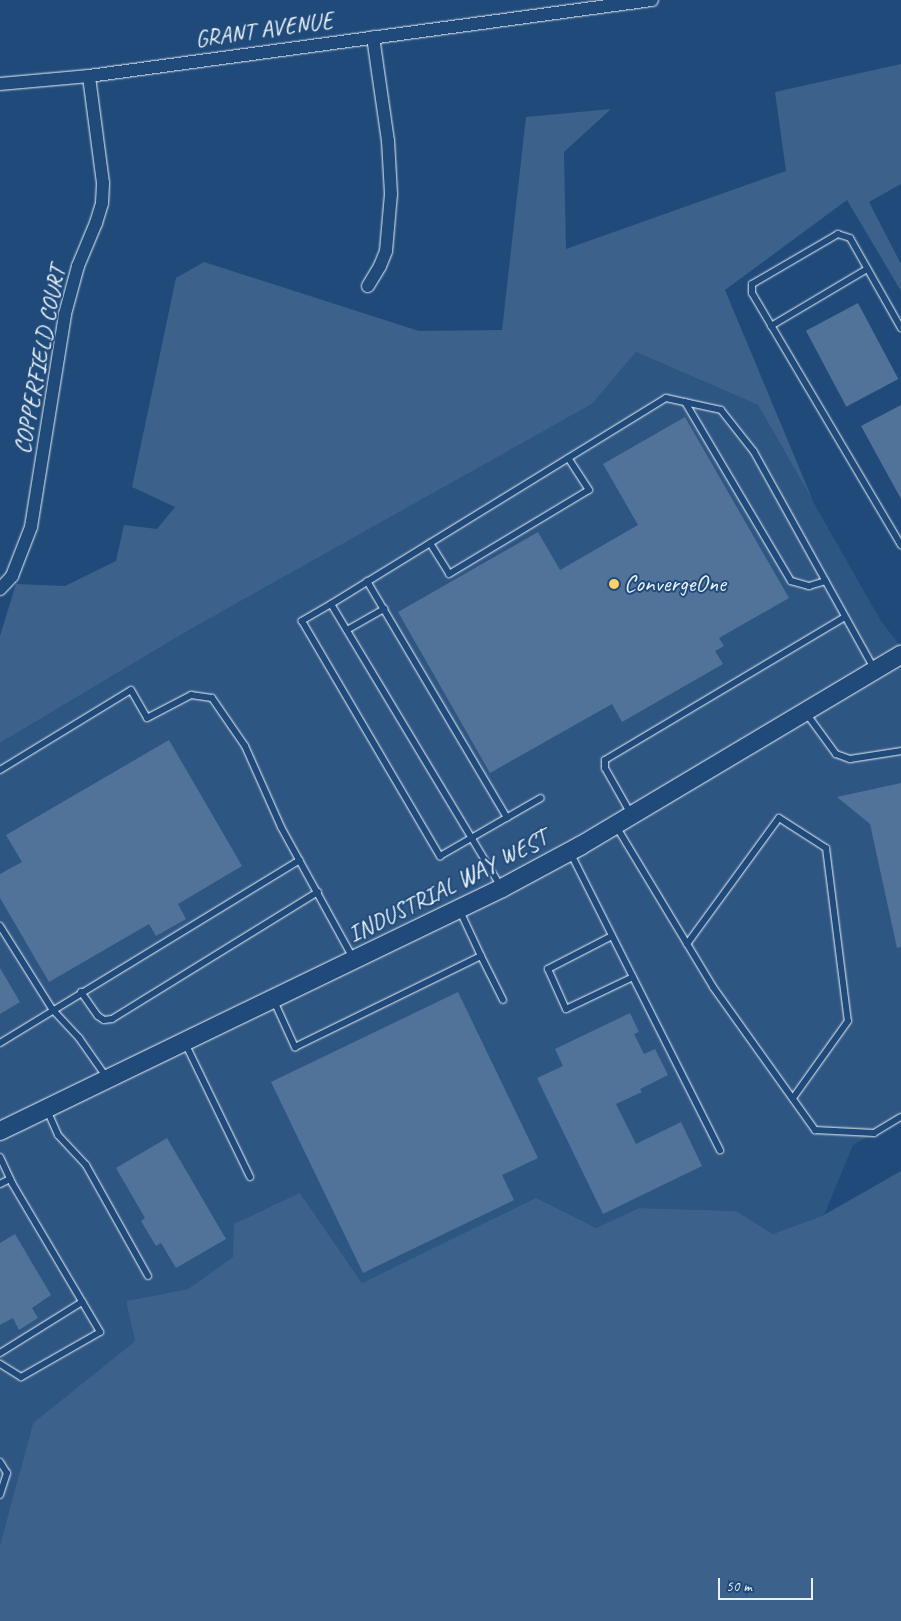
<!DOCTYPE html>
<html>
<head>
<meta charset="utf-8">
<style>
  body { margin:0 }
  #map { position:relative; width:901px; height:1621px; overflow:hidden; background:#1f4a7a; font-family:Caveat,sans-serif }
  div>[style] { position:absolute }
  .built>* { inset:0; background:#2e5683 }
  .green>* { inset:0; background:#3c628c }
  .building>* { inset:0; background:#517399; transform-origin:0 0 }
  .roads { filter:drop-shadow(0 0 1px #e8f1f8) drop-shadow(0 0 1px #e8f1f8) }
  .lane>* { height:6px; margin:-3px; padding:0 3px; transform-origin:3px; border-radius:3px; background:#1f4a7a }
  .street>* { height:12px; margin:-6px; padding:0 6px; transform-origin:6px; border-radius:6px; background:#1f4a7a }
  .secondary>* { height:18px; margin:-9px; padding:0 9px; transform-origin:9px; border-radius:9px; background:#1f4a7a }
  .dots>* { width:14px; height:14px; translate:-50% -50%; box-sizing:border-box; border:2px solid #1f4a7a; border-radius:50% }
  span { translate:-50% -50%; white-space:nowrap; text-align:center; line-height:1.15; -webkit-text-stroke:4px #1f4a7a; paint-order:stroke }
  .street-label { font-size:24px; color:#e8f1f8 }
  .poi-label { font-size:24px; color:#e8f1f8 }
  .left { translate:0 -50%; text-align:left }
  .scale { position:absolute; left:718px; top:1578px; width:95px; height:22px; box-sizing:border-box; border:2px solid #e8f1f8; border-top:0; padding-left:6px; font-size:15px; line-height:18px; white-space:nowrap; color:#e8f1f8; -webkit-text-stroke:4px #1f4a7a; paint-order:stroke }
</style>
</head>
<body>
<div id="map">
  <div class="built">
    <div style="clip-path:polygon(636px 352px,758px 405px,881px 621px,901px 647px,901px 1119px,853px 1145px,824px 1215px,773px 1234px,736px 1211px,639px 1208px,596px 1228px,536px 1199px,362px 1283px,300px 1193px,233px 1257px,188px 1289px,126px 1301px,135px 1341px,33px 1423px,0 1545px,0 743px,189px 630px,592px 404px)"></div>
  </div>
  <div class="green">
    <div style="clip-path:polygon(901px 64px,901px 184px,869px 202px,901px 264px,901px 291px,847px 200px,725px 290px,813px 501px,758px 405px,636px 352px,592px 404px,189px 630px,0 743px,0 636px,16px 584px,65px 586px,116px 561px,124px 525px,157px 529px,175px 507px,132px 487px,176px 278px,204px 262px,419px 331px,502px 330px,526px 117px,611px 109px,564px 152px,566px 249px,786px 171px,775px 92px)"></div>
    <div style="clip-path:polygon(901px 1171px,901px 1621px,0 1621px,0 1545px,33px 1423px,135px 1341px,126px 1301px,188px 1289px,233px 1257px,234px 1224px,300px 1193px,362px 1283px,536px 1198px,596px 1228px,639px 1208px,736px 1211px,773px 1234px,824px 1215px)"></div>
  </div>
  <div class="building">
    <div style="left:858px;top:303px;width:86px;height:59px;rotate:62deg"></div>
    <div style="clip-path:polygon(901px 405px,901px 499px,861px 426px)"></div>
    <div style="clip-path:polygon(685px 417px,789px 598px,719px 638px,724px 646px,715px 651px,723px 664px,622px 722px,612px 704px,490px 773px,398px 612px,538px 532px,560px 570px,638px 525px,603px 464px)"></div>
    <div style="clip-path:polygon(169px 740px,242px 866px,178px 904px,186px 919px,156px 936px,149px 924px,49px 982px,0 898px,0 874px,22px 862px,6px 835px)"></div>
    <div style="clip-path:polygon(901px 783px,901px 947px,897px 948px,870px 824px,837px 797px)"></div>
    <div style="clip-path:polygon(0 968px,20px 1002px,0 1014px)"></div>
    <div style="clip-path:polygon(458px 992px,538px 1158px,502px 1175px,514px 1200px,363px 1273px,271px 1082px)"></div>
    <div style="clip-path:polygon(630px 1013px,639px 1032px,634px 1034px,644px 1054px,655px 1049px,668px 1075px,640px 1089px,642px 1092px,616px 1104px,636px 1144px,681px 1122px,702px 1166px,603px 1214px,537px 1078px,563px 1066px,555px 1049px)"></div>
    <div style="clip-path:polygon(167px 1138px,226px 1239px,176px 1268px,161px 1243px,156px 1246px,141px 1221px,145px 1218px,116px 1168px)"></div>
    <div style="clip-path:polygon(15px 1234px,51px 1295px,32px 1308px,38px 1318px,19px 1330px,13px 1318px,0 1325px,0 1243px)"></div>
  </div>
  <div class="roads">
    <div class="lane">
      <div style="left:771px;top:326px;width:112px;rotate:-30.7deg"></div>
      <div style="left:901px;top:328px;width:103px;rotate:-119.5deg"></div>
      <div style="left:850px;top:238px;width:13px;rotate:-162deg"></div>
      <div style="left:838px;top:234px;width:99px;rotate:149.8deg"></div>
      <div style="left:752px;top:284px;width:9px;rotate:90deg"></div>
      <div style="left:752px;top:293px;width:293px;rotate:59.4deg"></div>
      <div style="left:685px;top:402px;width:208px;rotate:59.4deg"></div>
      <div style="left:791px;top:581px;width:19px;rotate:16deg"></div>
      <div style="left:809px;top:586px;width:17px;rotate:-17deg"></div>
      <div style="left:430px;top:543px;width:36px;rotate:58deg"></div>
      <div style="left:449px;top:574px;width:163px;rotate:-31deg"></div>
      <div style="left:589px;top:490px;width:38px;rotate:-123deg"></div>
      <div style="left:367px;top:581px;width:275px;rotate:59.4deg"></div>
      <div style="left:331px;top:604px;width:34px;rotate:150deg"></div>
      <div style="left:302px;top:621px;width:273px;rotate:59.6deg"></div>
      <div style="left:440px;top:856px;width:116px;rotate:-29.9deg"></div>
      <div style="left:347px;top:630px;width:43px;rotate:-29.6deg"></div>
      <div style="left:806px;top:713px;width:51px;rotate:53.8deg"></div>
      <div style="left:836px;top:754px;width:15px;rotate:20deg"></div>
      <div style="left:850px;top:759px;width:52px;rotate:-8.9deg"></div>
      <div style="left:0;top:770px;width:153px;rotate:-31.4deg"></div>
      <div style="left:131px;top:690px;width:32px;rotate:60deg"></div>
      <div style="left:147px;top:718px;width:50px;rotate:-27.6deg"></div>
      <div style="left:191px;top:695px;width:21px;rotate:8deg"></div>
      <div style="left:212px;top:698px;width:58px;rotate:55.5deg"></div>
      <div style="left:245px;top:746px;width:89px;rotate:66deg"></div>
      <div style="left:281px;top:827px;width:149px;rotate:61.2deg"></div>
      <div style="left:631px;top:814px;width:53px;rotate:-119.5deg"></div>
      <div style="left:605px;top:768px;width:8px;rotate:-90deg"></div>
      <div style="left:605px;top:760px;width:279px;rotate:-30.8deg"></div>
      <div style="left:616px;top:826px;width:188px;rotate:58.9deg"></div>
      <div style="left:713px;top:987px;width:176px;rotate:54.5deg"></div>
      <div style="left:815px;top:1130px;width:59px;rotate:2.9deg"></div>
      <div style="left:874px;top:1133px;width:31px;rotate:-31deg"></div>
      <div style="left:570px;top:852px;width:334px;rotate:63.3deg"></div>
      <div style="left:501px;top:887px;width:330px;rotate:-121deg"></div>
      <div style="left:331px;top:604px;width:393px;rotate:-31.6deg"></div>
      <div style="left:666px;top:398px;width:56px;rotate:12.3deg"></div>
      <div style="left:721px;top:410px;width:53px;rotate:51.8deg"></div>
      <div style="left:754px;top:452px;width:249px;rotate:61deg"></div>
      <div style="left:0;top:926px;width:98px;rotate:57.9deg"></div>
      <div style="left:52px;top:1009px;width:40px;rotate:47deg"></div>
      <div style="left:79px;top:1038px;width:49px;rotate:55deg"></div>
      <div style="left:612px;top:936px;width:72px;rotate:152.7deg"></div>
      <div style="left:548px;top:969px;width:44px;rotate:65.8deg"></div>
      <div style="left:566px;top:1009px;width:74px;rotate:-25.5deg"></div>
      <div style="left:687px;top:944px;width:156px;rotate:-53.9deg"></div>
      <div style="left:779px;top:818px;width:56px;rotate:32.6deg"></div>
      <div style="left:826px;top:848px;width:174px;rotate:82.8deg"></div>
      <div style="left:848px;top:1021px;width:95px;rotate:125.5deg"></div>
      <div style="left:481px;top:956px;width:49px;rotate:63.4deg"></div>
      <div style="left:81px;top:992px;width:29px;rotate:55deg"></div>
      <div style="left:98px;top:1016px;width:7px;rotate:34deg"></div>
      <div style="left:104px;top:1020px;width:8px;rotate:-7deg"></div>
      <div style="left:112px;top:1019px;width:242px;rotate:-31.7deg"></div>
      <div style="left:274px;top:1001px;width:51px;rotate:65.5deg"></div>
      <div style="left:295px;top:1047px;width:207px;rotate:-26.1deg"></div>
      <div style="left:481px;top:956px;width:50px;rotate:-115deg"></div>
      <div style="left:0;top:1043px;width:351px;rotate:-31.4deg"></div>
      <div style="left:185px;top:1043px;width:149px;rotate:64.1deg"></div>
      <div style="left:47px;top:1110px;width:27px;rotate:66deg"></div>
      <div style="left:58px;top:1135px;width:41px;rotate:47deg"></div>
      <div style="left:86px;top:1165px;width:127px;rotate:60.8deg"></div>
      <div style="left:0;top:1157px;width:29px;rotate:65deg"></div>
      <div style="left:12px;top:1183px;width:173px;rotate:59.4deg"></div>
      <div style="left:100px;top:1332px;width:91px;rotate:150.3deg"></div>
      <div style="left:21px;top:1377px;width:25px;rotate:-148deg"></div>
      <div style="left:0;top:1184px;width:11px;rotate:-27deg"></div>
      <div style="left:0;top:1353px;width:97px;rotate:-31.9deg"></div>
      <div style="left:0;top:1462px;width:13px;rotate:58deg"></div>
      <div style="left:7px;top:1473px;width:23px;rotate:108deg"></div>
    </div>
    <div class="street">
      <div style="left:0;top:84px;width:89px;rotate:-5.1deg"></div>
      <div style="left:89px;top:76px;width:568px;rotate:-7.69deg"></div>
      <div style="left:368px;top:286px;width:23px;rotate:-59deg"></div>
      <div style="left:380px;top:266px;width:16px;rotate:-68deg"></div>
      <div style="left:386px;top:251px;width:57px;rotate:-85deg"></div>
      <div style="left:391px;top:194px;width:53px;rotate:-93.2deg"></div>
      <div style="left:388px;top:141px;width:105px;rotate:-98.2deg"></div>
      <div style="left:0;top:589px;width:18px;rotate:-47deg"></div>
      <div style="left:12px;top:576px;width:53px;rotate:-68.8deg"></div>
      <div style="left:31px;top:527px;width:216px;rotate:-80.9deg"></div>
      <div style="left:65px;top:314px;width:50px;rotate:-74.8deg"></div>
      <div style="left:78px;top:266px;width:47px;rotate:-67.3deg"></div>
      <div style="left:96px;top:223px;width:21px;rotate:-73deg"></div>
      <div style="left:102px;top:203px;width:20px;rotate:-87deg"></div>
      <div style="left:103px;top:183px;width:108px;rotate:-97.5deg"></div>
    </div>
    <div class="secondary">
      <div style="left:0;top:1131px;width:558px;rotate:-25.83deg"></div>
      <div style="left:502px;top:888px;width:89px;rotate:-28.3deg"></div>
      <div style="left:580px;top:846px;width:374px;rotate:-30.8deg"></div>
    </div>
  </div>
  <div class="dots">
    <div style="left:614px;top:584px;background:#ffd166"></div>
  </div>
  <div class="street-label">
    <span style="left:264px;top:30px;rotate:-8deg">GRANT AVENUE</span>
    <span style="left:40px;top:360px;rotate:-79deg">COPPERFIELD COURT</span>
    <span style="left:448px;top:887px;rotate:-27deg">INDUSTRIAL WAY WEST</span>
  </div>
  <div class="poi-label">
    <span class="left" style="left:624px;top:584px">ConvergeOne</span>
  </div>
  <div class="scale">50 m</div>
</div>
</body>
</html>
